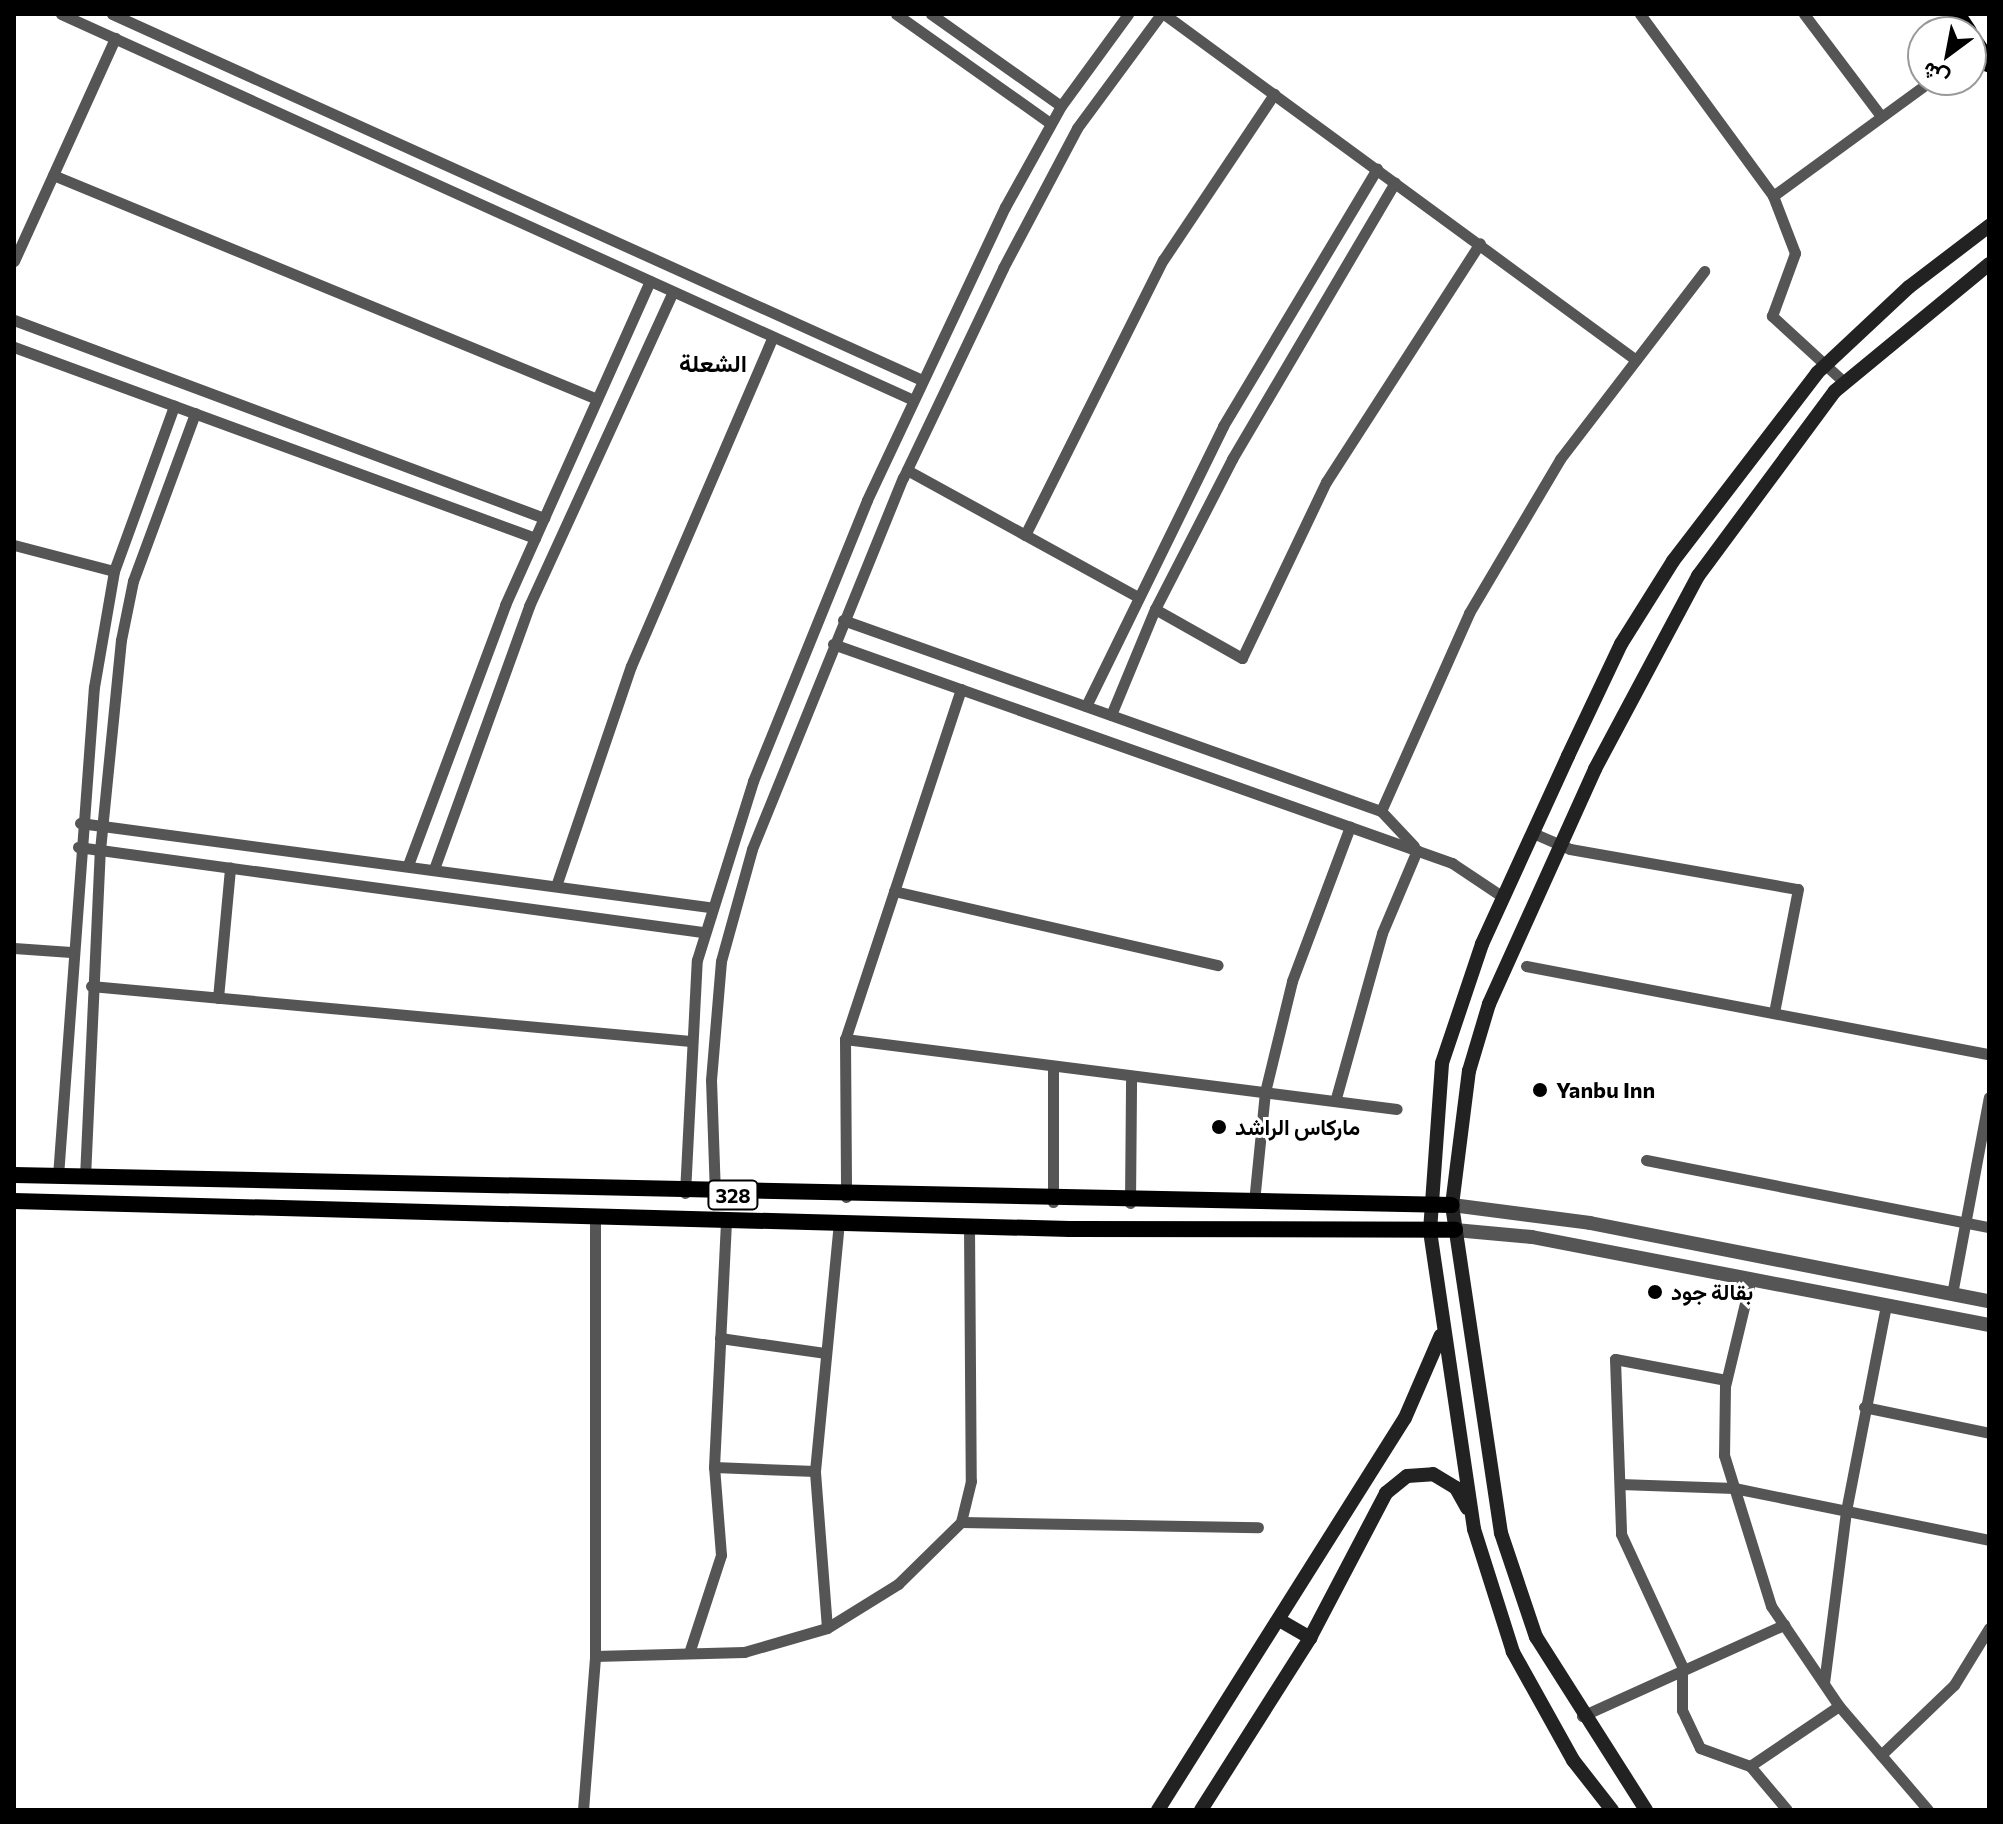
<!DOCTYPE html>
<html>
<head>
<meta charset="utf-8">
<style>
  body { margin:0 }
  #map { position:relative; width:2003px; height:1824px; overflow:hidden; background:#fff; font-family:Commissioner,Vazirmatn,sans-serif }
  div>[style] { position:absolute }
  .minor>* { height:11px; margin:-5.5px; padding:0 5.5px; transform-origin:5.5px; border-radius:5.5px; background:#555 }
  .tertiary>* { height:14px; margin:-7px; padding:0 7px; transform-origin:7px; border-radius:7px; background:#555 }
  .secondary>* { height:14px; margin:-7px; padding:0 7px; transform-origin:7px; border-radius:7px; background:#222 }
  .primary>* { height:16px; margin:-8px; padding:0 8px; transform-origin:8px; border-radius:8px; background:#000 }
  .trunk>* { height:18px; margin:-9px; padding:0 9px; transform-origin:9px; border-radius:9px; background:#000 }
  .dots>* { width:22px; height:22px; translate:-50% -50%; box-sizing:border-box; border:4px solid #fff; border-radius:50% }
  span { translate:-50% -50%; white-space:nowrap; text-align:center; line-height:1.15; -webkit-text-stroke:6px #fff; paint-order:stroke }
  .shield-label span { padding:2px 6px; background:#fff; border:2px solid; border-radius:6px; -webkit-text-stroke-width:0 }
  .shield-label { font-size:20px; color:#000; font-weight:700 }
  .poi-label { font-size:22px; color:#000; font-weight:700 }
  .left { translate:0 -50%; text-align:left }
  .neighbourhood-label { font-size:24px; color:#000; font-weight:700 }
  .frame { position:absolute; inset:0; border:16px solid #000; pointer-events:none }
  .north { position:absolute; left:1907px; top:16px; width:80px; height:80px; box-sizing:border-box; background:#fff; border:2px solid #999; border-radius:50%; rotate:212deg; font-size:22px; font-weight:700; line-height:32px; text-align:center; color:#000 }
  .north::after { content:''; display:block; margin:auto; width:28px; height:36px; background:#000; clip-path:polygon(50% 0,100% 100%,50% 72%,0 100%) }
</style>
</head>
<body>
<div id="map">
  <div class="minor">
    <div style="left:61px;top:14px;width:935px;rotate:24.37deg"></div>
    <div style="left:112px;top:14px;width:889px;rotate:24.32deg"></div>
    <div style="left:896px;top:14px;width:189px;rotate:35.3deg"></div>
    <div style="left:931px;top:14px;width:159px;rotate:35.3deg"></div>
    <div style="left:1164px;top:14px;width:585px;rotate:36.24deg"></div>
    <div style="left:1640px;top:14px;width:225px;rotate:53.8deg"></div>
    <div style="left:1804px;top:14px;width:128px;rotate:53deg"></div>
    <div style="left:53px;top:175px;width:588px;rotate:22.38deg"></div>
    <div style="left:14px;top:261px;width:245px;rotate:-65.6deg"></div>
    <div style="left:14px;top:320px;width:566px;rotate:20.48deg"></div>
    <div style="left:14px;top:347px;width:555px;rotate:20.13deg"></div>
    <div style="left:1844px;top:382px;width:98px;rotate:-137.5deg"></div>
    <div style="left:1772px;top:316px;width:67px;rotate:-69.9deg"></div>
    <div style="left:1795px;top:253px;width:61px;rotate:-111.1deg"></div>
    <div style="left:1773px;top:196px;width:197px;rotate:-36.1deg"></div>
    <div style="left:907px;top:470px;width:261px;rotate:28.8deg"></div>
    <div style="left:1025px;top:535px;width:308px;rotate:-63.4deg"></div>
    <div style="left:1163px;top:260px;width:200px;rotate:-56.2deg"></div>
    <div style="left:14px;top:545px;width:103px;rotate:14.6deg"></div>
    <div style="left:1155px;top:609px;width:100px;rotate:29.4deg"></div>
    <div style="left:1242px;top:658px;width:195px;rotate:-64.5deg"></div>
    <div style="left:1326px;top:482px;width:284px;rotate:-57.2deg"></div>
    <div style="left:843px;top:620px;width:571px;rotate:19.55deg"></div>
    <div style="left:1381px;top:811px;width:48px;rotate:46.7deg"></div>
    <div style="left:833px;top:644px;width:657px;rotate:19.48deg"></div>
    <div style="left:1452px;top:863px;width:61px;rotate:33.7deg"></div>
    <div style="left:961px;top:689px;width:369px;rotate:108.3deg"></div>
    <div style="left:845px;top:1039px;width:556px;rotate:7.23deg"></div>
    <div style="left:1086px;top:706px;width:312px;rotate:-63.9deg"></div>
    <div style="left:1223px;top:426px;width:300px;rotate:-59.1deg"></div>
    <div style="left:1111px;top:715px;width:115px;rotate:-67.5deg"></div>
    <div style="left:1155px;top:609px;width:169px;rotate:-62.8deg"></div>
    <div style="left:1232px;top:459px;width:321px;rotate:-59.5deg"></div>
    <div style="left:1381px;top:811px;width:217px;rotate:-66deg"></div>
    <div style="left:1469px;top:613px;width:179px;rotate:-59.4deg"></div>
    <div style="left:1560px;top:459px;width:237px;rotate:-52.5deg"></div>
    <div style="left:80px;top:823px;width:635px;rotate:7.61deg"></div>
    <div style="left:1533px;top:833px;width:40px;rotate:23.4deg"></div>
    <div style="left:1570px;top:849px;width:231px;rotate:10deg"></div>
    <div style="left:1798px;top:889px;width:126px;rotate:101deg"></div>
    <div style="left:78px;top:847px;width:630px;rotate:7.76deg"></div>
    <div style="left:408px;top:865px;width:278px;rotate:-69.5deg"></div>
    <div style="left:505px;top:605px;width:355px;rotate:-65.9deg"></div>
    <div style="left:434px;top:869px;width:280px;rotate:-70.1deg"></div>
    <div style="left:529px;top:606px;width:345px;rotate:-65.4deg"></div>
    <div style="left:556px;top:886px;width:232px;rotate:-71.2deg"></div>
    <div style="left:631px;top:666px;width:358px;rotate:-66.7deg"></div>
    <div style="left:894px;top:891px;width:332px;rotate:12.9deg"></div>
    <div style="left:14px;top:948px;width:57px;rotate:4deg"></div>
    <div style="left:1526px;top:966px;width:471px;rotate:10.8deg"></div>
    <div style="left:91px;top:986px;width:602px;rotate:5.25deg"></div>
    <div style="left:218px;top:998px;width:131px;rotate:-84.7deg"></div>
    <div style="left:845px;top:1039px;width:158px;rotate:89.6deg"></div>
    <div style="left:1336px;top:1098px;width:171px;rotate:-74.4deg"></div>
    <div style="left:1382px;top:933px;width:90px;rotate:-67.1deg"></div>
    <div style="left:1646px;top:1160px;width:349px;rotate:11.1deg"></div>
    <div style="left:58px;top:1176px;width:490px;rotate:-85.8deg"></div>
    <div style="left:94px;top:687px;width:118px;rotate:-80.2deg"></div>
    <div style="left:114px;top:571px;width:176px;rotate:-70deg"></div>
    <div style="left:85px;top:1177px;width:327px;rotate:-87.4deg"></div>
    <div style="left:100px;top:850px;width:211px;rotate:-84.3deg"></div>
    <div style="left:121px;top:640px;width:60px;rotate:-78.5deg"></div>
    <div style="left:133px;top:581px;width:179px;rotate:-69.7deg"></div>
    <div style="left:685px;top:1193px;width:233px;rotate:-87.1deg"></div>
    <div style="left:697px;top:960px;width:188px;rotate:-72.6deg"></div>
    <div style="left:753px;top:781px;width:303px;rotate:-67.9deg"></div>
    <div style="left:867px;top:500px;width:324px;rotate:-64.8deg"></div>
    <div style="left:1005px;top:207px;width:115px;rotate:-61deg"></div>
    <div style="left:1061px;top:106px;width:114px;rotate:-53.9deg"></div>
    <div style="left:715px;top:1194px;width:114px;rotate:-92deg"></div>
    <div style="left:711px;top:1080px;width:119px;rotate:-85.2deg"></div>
    <div style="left:721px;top:961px;width:116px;rotate:-74.5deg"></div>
    <div style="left:752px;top:849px;width:401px;rotate:-67.9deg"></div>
    <div style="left:903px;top:478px;width:233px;rotate:-64.5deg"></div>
    <div style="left:1003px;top:268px;width:158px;rotate:-62.1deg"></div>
    <div style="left:1077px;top:128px;width:142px;rotate:-53.6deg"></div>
    <div style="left:1053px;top:1202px;width:133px;rotate:-90deg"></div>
    <div style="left:1254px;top:1202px;width:111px;rotate:-84.3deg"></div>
    <div style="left:1265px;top:1092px;width:114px;rotate:-76.3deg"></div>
    <div style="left:1292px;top:981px;width:165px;rotate:-69.4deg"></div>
    <div style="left:1130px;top:1203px;width:126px;rotate:-89.5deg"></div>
    <div style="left:969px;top:1226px;width:255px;rotate:89.6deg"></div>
    <div style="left:971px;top:1481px;width:42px;rotate:103.7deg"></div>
    <div style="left:961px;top:1522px;width:297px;rotate:1deg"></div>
    <div style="left:1751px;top:1278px;width:111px;rotate:103.5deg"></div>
    <div style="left:1725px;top:1386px;width:69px;rotate:90.8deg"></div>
    <div style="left:1724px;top:1455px;width:158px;rotate:72.7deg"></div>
    <div style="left:1771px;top:1606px;width:121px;rotate:55.8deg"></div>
    <div style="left:1839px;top:1706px;width:137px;rotate:49.4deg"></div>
    <div style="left:1952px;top:1294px;width:200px;rotate:-79.4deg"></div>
    <div style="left:720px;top:1338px;width:107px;rotate:8.1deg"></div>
    <div style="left:1726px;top:1380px;width:113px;rotate:-169.3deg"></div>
    <div style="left:1615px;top:1359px;width:175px;rotate:88deg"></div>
    <div style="left:1621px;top:1534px;width:145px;rotate:65.2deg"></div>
    <div style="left:1682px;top:1666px;width:44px;rotate:90deg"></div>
    <div style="left:1682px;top:1710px;width:42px;rotate:64.7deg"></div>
    <div style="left:1700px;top:1748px;width:53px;rotate:19.8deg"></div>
    <div style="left:1750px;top:1766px;width:57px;rotate:49.9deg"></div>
    <div style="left:1864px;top:1407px;width:128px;rotate:11.7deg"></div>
    <div style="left:714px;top:1467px;width:101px;rotate:2.3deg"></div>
    <div style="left:1620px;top:1484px;width:114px;rotate:2deg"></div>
    <div style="left:1734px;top:1488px;width:260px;rotate:11.5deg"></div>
    <div style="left:827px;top:1628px;width:157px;rotate:-94.4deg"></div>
    <div style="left:815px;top:1471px;width:251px;rotate:-84.5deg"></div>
    <div style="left:689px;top:1653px;width:103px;rotate:-71.9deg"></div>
    <div style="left:721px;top:1555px;width:88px;rotate:-94.5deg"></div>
    <div style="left:714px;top:1467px;width:249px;rotate:-87.2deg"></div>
    <div style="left:595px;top:1656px;width:149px;rotate:-1.5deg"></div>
    <div style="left:744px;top:1652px;width:86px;rotate:-16.1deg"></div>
    <div style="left:827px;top:1628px;width:84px;rotate:-31.8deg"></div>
    <div style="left:898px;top:1584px;width:88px;rotate:-44.5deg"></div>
    <div style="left:1824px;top:1683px;width:173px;rotate:-82.7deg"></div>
    <div style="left:1846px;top:1511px;width:210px;rotate:-79deg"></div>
    <div style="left:1582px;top:1716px;width:222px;rotate:-24.3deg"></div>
    <div style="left:1881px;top:1755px;width:101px;rotate:-43.8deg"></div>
    <div style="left:1954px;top:1685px;width:67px;rotate:-58.4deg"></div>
    <div style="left:1750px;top:1766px;width:107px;rotate:-34deg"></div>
    <div style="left:583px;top:1810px;width:154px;rotate:-85.5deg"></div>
    <div style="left:595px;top:1656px;width:442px;rotate:-90deg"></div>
  </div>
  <div class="tertiary">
    <div style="left:1452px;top:1205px;width:139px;rotate:7.4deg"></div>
    <div style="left:1590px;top:1223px;width:407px;rotate:11.1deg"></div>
    <div style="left:1455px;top:1230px;width:77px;rotate:5.2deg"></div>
    <div style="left:1532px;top:1237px;width:465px;rotate:10.9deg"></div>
  </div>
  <div class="secondary">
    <div style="left:1281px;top:1621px;width:34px;rotate:30deg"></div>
    <div style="left:1158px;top:1810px;width:463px;rotate:-57.8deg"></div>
    <div style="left:1405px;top:1418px;width:90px;rotate:-66.6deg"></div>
    <div style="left:1201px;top:1810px;width:204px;rotate:-57.6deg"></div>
    <div style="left:1310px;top:1638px;width:164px;rotate:-62.3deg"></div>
    <div style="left:1386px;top:1493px;width:27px;rotate:-39deg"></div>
    <div style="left:1407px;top:1476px;width:26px;rotate:-4deg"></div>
    <div style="left:1433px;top:1474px;width:27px;rotate:31deg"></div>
    <div style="left:1456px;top:1488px;width:23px;rotate:61deg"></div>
    <div style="left:1612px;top:1810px;width:63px;rotate:-128deg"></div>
    <div style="left:1573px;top:1760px;width:124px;rotate:-119.1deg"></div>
    <div style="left:1513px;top:1652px;width:129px;rotate:-107.6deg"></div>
    <div style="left:1474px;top:1529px;width:301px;rotate:-98.4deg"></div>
    <div style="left:1430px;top:1231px;width:168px;rotate:-85.9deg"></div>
    <div style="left:1442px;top:1063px;width:126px;rotate:-71.4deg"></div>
    <div style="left:1482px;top:944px;width:207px;rotate:-65.4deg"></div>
    <div style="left:1568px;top:756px;width:124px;rotate:-64.7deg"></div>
    <div style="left:1621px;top:644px;width:98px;rotate:-57.9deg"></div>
    <div style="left:1673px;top:561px;width:237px;rotate:-52.5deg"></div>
    <div style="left:1817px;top:373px;width:126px;rotate:-43.1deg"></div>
    <div style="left:1909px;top:287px;width:101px;rotate:-37.3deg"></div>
    <div style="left:1646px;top:1810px;width:205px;rotate:-122.4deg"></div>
    <div style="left:1536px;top:1637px;width:110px;rotate:-108.6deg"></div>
    <div style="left:1501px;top:1533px;width:332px;rotate:-98.5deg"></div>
    <div style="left:1452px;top:1205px;width:135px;rotate:-82.8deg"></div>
    <div style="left:1469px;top:1071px;width:70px;rotate:-73.4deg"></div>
    <div style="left:1489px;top:1004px;width:258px;rotate:-65.7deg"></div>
    <div style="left:1595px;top:769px;width:219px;rotate:-61.9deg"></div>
    <div style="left:1698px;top:576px;width:230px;rotate:-53.5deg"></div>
    <div style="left:1835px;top:391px;width:200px;rotate:-39.5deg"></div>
  </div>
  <div class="primary">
    <div style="left:14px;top:1175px;width:1438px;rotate:1.2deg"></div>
    <div style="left:14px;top:1201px;width:1056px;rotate:1.52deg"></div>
    <div style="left:1070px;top:1229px;width:385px;rotate:0.1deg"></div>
  </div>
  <div class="trunk">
    <div style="left:1956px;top:14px;width:22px;rotate:56deg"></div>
    <div style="left:1971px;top:37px;width:32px;rotate:56deg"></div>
  </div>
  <div class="dots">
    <div style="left:1540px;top:1090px;background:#000"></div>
    <div style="left:1219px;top:1127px;background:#000"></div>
    <div style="left:1655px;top:1292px;background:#000"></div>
  </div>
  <div class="shield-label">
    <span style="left:733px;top:1195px">328</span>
  </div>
  <div class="poi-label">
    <span class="left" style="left:1556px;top:1090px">Yanbu Inn</span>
    <span class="left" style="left:1235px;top:1127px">ماركاس الراشد</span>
    <span class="left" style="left:1671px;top:1292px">بقالة جود</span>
  </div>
  <div class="neighbourhood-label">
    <span style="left:713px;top:363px">الشعلة</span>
  </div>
  <div class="frame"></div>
  <div class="north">ش</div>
</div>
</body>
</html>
